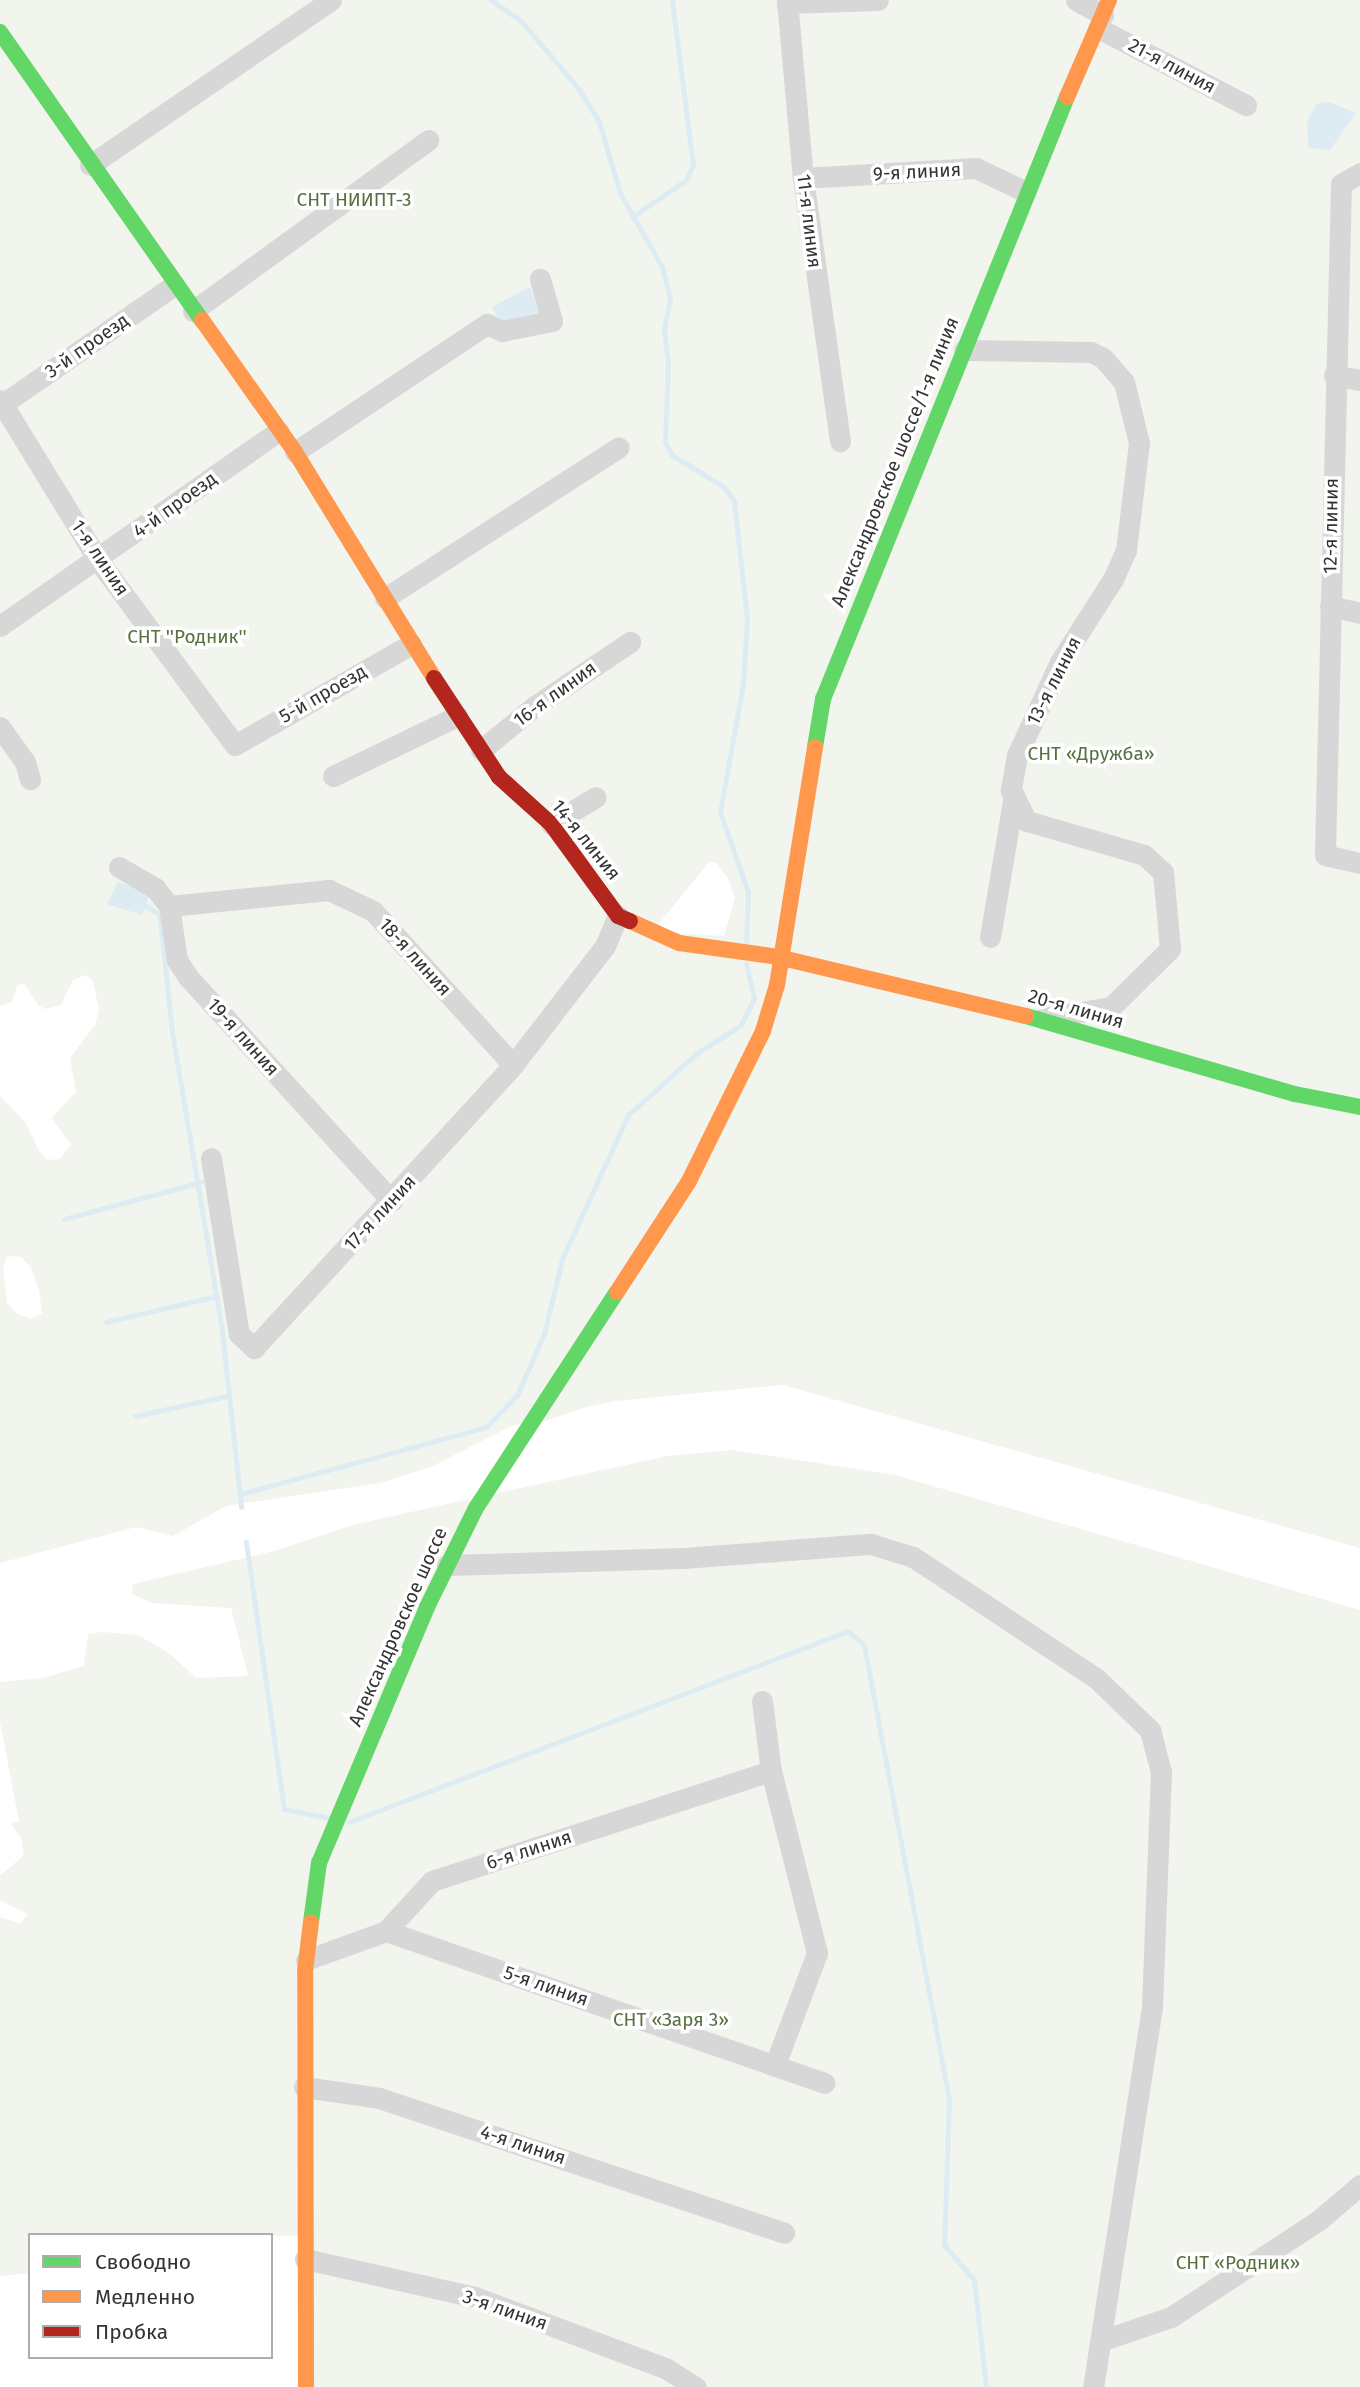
<!DOCTYPE html>
<html>
<head>
<meta charset="utf-8">
<style>
  body { margin:0 }
  #map { position:relative; width:1360px; height:2387px; overflow:hidden; background:#fff; font-family:"Fira Sans",sans-serif }
  div>[style] { position:absolute }
  .green>* { inset:0; background:#f1f5ed }
  .water>* { inset:0; background:#ddebf3 }
  .stream>* { height:5px; margin:-2.5px; padding:0 2.5px; transform-origin:2.5px; border-radius:2.5px; background:#ddebf3 }
  .street>* { height:21px; margin:-10.5px; padding:0 10.5px; transform-origin:10.5px; border-radius:10.5px; background:#d7d7d7 }
  .fast>* { height:16px; margin:-8px; padding:0 8px; transform-origin:8px; border-radius:8px; background:#63d668 }
  .slow>* { height:16px; margin:-8px; padding:0 8px; transform-origin:8px; border-radius:8px; background:#ff974d }
  .jam>* { height:16px; margin:-8px; padding:0 8px; transform-origin:8px; border-radius:8px; background:#b3261e }
  span { translate:-50% -50%; white-space:nowrap; text-align:center; line-height:1.15; -webkit-text-stroke:7px #fff; paint-order:stroke }
  .street-label { font-size:19px; color:#333 }
  .park-label { font-size:19px; color:#56703f }
  .legend { position:absolute; left:28px; top:2233px; width:245px; height:126px; box-sizing:border-box; background:#fff; border:2px solid #adadad; margin:0; padding:9px 12px; list-style:none; font-size:21px; color:#333 }
  .legend li { display:flex; align-items:center; gap:14px; height:35px }
  .legend b { width:35px; border:2px solid #adadad }
</style>
</head>
<body>
<div id="map">
  <div class="green">
    <div style="clip-path:polygon(evenodd,0 0,1360px 0,1360px 1548px,783px 1385px,615px 1401px,583px 1408px,540px 1423px,513px 1425px,431px 1467px,380px 1483px,226px 1506px,173px 1536px,136px 1527px,0 1563px,0 1096px,26px 1123px,39px 1151px,48px 1160px,60px 1159px,71px 1144px,51px 1118px,76px 1092px,70px 1058px,95px 1025px,99px 1010px,93px 981px,86px 975px,73px 980px,61px 1005px,45px 1009px,38px 1005px,24px 983px,17px 986px,12px 1002px,0 1006px,0 0,709px 862px,716px 863px,728px 878px,735px 898px,724px 936px,652px 932px,709px 862px,0 0,7px 1256px,21px 1257px,30px 1266px,39px 1290px,42px 1313px,31px 1319px,17px 1314px,7px 1303px,3px 1268px,7px 1256px)"></div>
    <div style="clip-path:polygon(732px 1450px,895px 1475px,1360px 1610px,1360px 2387px,306px 2387px,303px 2236px,30px 2235px,30px 2273px,0 2276px,0 1917px,21px 1924px,27px 1914px,0 1900px,0 1876px,24px 1855px,21px 1838px,11px 1824px,19px 1821px,0 1722px,0 1682px,43px 1678px,84px 1666px,88px 1634px,103px 1632px,138px 1635px,169px 1653px,196px 1678px,248px 1676px,231px 1608px,152px 1603px,132px 1594px,133px 1584px,274px 1551px,356px 1524px,667px 1456px)"></div>
  </div>
  <div class="water">
    <div style="clip-path:polygon(1330px 102px,1356px 113px,1330px 150px,1312px 148px,1308px 146px,1307px 122px,1316px 104px)"></div>
    <div style="clip-path:polygon(530px 287px,541px 316px,501px 324px,492px 307px)"></div>
    <div style="clip-path:polygon(118px 882px,146px 891px,149px 895px,142px 915px,107px 904px)"></div>
  </div>
  <div class="stream">
    <div style="left:491px;top:0;width:38px;rotate:35deg"></div>
    <div style="left:522px;top:22px;width:87px;rotate:49.7deg"></div>
    <div style="left:578px;top:88px;width:40px;rotate:58deg"></div>
    <div style="left:599px;top:122px;width:74px;rotate:73.5deg"></div>
    <div style="left:620px;top:193px;width:85px;rotate:60.4deg"></div>
    <div style="left:662px;top:267px;width:32px;rotate:76deg"></div>
    <div style="left:670px;top:298px;width:33px;rotate:101deg"></div>
    <div style="left:664px;top:330px;width:31px;rotate:83deg"></div>
    <div style="left:668px;top:361px;width:81px;rotate:92.1deg"></div>
    <div style="left:665px;top:442px;width:15px;rotate:62deg"></div>
    <div style="left:672px;top:455px;width:61px;rotate:31.6deg"></div>
    <div style="left:724px;top:487px;width:17px;rotate:54deg"></div>
    <div style="left:734px;top:501px;width:119px;rotate:83.7deg"></div>
    <div style="left:747px;top:619px;width:65px;rotate:93.5deg"></div>
    <div style="left:743px;top:684px;width:130px;rotate:100.2deg"></div>
    <div style="left:720px;top:812px;width:85px;rotate:70.7deg"></div>
    <div style="left:748px;top:892px;width:51px;rotate:92.2deg"></div>
    <div style="left:632px;top:217px;width:65px;rotate:-34.4deg"></div>
    <div style="left:686px;top:180px;width:17px;rotate:-65deg"></div>
    <div style="left:693px;top:165px;width:166px;rotate:-97.3deg"></div>
    <div style="left:146px;top:906px;width:15px;rotate:32deg"></div>
    <div style="left:159px;top:914px;width:22px;rotate:82deg"></div>
    <div style="left:162px;top:936px;width:97px;rotate:84.1deg"></div>
    <div style="left:172px;top:1032px;width:303px;rotate:80.5deg"></div>
    <div style="left:222px;top:1331px;width:177px;rotate:83.8deg"></div>
    <div style="left:64px;top:1219px;width:142px;rotate:-15.1deg"></div>
    <div style="left:106px;top:1322px;width:114px;rotate:-13.2deg"></div>
    <div style="left:135px;top:1416px;width:94px;rotate:-12.3deg"></div>
    <div style="left:240px;top:1494px;width:255px;rotate:-15.2deg"></div>
    <div style="left:486px;top:1427px;width:45px;rotate:-45.9deg"></div>
    <div style="left:517px;top:1395px;width:67px;rotate:-66.1deg"></div>
    <div style="left:544px;top:1334px;width:77px;rotate:-76.5deg"></div>
    <div style="left:562px;top:1259px;width:158px;rotate:-65.4deg"></div>
    <div style="left:628px;top:1115px;width:93px;rotate:-41.9deg"></div>
    <div style="left:697px;top:1053px;width:52px;rotate:-32.5deg"></div>
    <div style="left:741px;top:1025px;width:30px;rotate:-64deg"></div>
    <div style="left:754px;top:998px;width:36px;rotate:-103deg"></div>
    <div style="left:246px;top:1542px;width:270px;rotate:81.9deg"></div>
    <div style="left:284px;top:1809px;width:46px;rotate:11.3deg"></div>
    <div style="left:349px;top:1822px;width:534px;rotate:-20.95deg"></div>
    <div style="left:848px;top:1631px;width:21px;rotate:41deg"></div>
    <div style="left:864px;top:1645px;width:461px;rotate:79.4deg"></div>
    <div style="left:949px;top:2098px;width:147px;rotate:91.9deg"></div>
    <div style="left:944px;top:2245px;width:46px;rotate:49.4deg"></div>
    <div style="left:974px;top:2280px;width:108px;rotate:83.6deg"></div>
  </div>
  <div class="street">
    <div style="left:787px;top:0;width:179px;rotate:84.9deg"></div>
    <div style="left:803px;top:178px;width:266px;rotate:82deg"></div>
    <div style="left:1076px;top:0;width:31px;rotate:29deg"></div>
    <div style="left:787px;top:3px;width:91px;rotate:-1.9deg"></div>
    <div style="left:1098px;top:28px;width:167px;rotate:27.5deg"></div>
    <div style="left:90px;top:165px;width:292px;rotate:-34.4deg"></div>
    <div style="left:1360px;top:173px;width:22px;rotate:150deg"></div>
    <div style="left:1341px;top:184px;width:671px;rotate:91.37deg"></div>
    <div style="left:1325px;top:855px;width:36px;rotate:13deg"></div>
    <div style="left:803px;top:178px;width:173px;rotate:-3.3deg"></div>
    <div style="left:976px;top:168px;width:55px;rotate:25.6deg"></div>
    <div style="left:193px;top:311px;width:291px;rotate:-36deg"></div>
    <div style="left:964px;top:350px;width:127px;rotate:0.9deg"></div>
    <div style="left:1091px;top:352px;width:13px;rotate:27deg"></div>
    <div style="left:1103px;top:358px;width:32px;rotate:49deg"></div>
    <div style="left:1124px;top:382px;width:63px;rotate:76.2deg"></div>
    <div style="left:1139px;top:443px;width:108px;rotate:96.9deg"></div>
    <div style="left:1126px;top:550px;width:32px;rotate:114deg"></div>
    <div style="left:1113px;top:579px;width:98px;rotate:122.6deg"></div>
    <div style="left:1060px;top:662px;width:102px;rotate:114.8deg"></div>
    <div style="left:1017px;top:755px;width:36px;rotate:100deg"></div>
    <div style="left:1011px;top:790px;width:35px;rotate:63deg"></div>
    <div style="left:1027px;top:821px;width:122px;rotate:16.2deg"></div>
    <div style="left:1144px;top:855px;width:25px;rotate:42deg"></div>
    <div style="left:1163px;top:872px;width:77px;rotate:84.8deg"></div>
    <div style="left:1170px;top:949px;width:83px;rotate:135.5deg"></div>
    <div style="left:1111px;top:1007px;width:69px;rotate:170.8deg"></div>
    <div style="left:1334px;top:375px;width:26px;rotate:11deg"></div>
    <div style="left:0;top:400px;width:188px;rotate:58.5deg"></div>
    <div style="left:98px;top:560px;width:230px;rotate:53.5deg"></div>
    <div style="left:235px;top:745px;width:203px;rotate:-29.8deg"></div>
    <div style="left:0;top:406px;width:212px;rotate:-34.8deg"></div>
    <div style="left:295px;top:452px;width:231px;rotate:-33.7deg"></div>
    <div style="left:487px;top:324px;width:17px;rotate:25deg"></div>
    <div style="left:502px;top:331px;width:51px;rotate:-11.3deg"></div>
    <div style="left:552px;top:321px;width:44px;rotate:-105.9deg"></div>
    <div style="left:385px;top:598px;width:278px;rotate:-32.8deg"></div>
    <div style="left:1330px;top:606px;width:31px;rotate:13deg"></div>
    <div style="left:0;top:626px;width:340px;rotate:-35deg"></div>
    <div style="left:0;top:727px;width:43px;rotate:54.5deg"></div>
    <div style="left:25px;top:762px;width:18px;rotate:74deg"></div>
    <div style="left:481px;top:750px;width:70px;rotate:-39.2deg"></div>
    <div style="left:535px;top:706px;width:115px;rotate:-34deg"></div>
    <div style="left:333px;top:776px;width:138px;rotate:-25.8deg"></div>
    <div style="left:551px;top:824px;width:52px;rotate:-31deg"></div>
    <div style="left:119px;top:867px;width:42px;rotate:30.3deg"></div>
    <div style="left:155px;top:888px;width:23px;rotate:52deg"></div>
    <div style="left:169px;top:906px;width:55px;rotate:81.6deg"></div>
    <div style="left:177px;top:960px;width:20px;rotate:57deg"></div>
    <div style="left:188px;top:977px;width:303px;rotate:47.7deg"></div>
    <div style="left:169px;top:906px;width:161px;rotate:-5.7deg"></div>
    <div style="left:329px;top:890px;width:49px;rotate:25.5deg"></div>
    <div style="left:373px;top:911px;width:208px;rotate:47.7deg"></div>
    <div style="left:990px;top:937px;width:144px;rotate:-80.4deg"></div>
    <div style="left:211px;top:1158px;width:178px;rotate:81deg"></div>
    <div style="left:239px;top:1334px;width:21px;rotate:43deg"></div>
    <div style="left:254px;top:1348px;width:384px;rotate:-47.5deg"></div>
    <div style="left:513px;top:1065px;width:150px;rotate:-52.3deg"></div>
    <div style="left:605px;top:946px;width:33px;rotate:-67deg"></div>
    <div style="left:447px;top:1565px;width:236px;rotate:-1.7deg"></div>
    <div style="left:683px;top:1558px;width:189px;rotate:-4.3deg"></div>
    <div style="left:871px;top:1544px;width:44px;rotate:17.2deg"></div>
    <div style="left:913px;top:1557px;width:221px;rotate:33.5deg"></div>
    <div style="left:1097px;top:1679px;width:74px;rotate:43.9deg"></div>
    <div style="left:1150px;top:1730px;width:43px;rotate:75.3deg"></div>
    <div style="left:1161px;top:1772px;width:235px;rotate:92.2deg"></div>
    <div style="left:1152px;top:2007px;width:385px;rotate:98.8deg"></div>
    <div style="left:762px;top:1701px;width:71px;rotate:82.7deg"></div>
    <div style="left:771px;top:1771px;width:188px;rotate:75.8deg"></div>
    <div style="left:817px;top:1953px;width:120px;rotate:110.6deg"></div>
    <div style="left:386px;top:1931px;width:464px;rotate:19.1deg"></div>
    <div style="left:306px;top:1960px;width:85px;rotate:-19.9deg"></div>
    <div style="left:386px;top:1931px;width:68px;rotate:-47.4deg"></div>
    <div style="left:432px;top:1881px;width:356px;rotate:-18deg"></div>
    <div style="left:304px;top:2087px;width:76px;rotate:8.3deg"></div>
    <div style="left:379px;top:2098px;width:427px;rotate:18.4deg"></div>
    <div style="left:305px;top:2259px;width:174px;rotate:12.6deg"></div>
    <div style="left:475px;top:2297px;width:203px;rotate:20.5deg"></div>
    <div style="left:665px;top:2368px;width:36px;rotate:32deg"></div>
    <div style="left:1103px;top:2340px;width:72px;rotate:-18.7deg"></div>
    <div style="left:1171px;top:2317px;width:177px;rotate:-33.2deg"></div>
    <div style="left:1319px;top:2220px;width:54px;rotate:-40.5deg"></div>
  </div>
  <div class="fast">
    <div style="left:0;top:32px;width:352px;rotate:55deg"></div>
    <div style="left:815px;top:747px;width:49px;rotate:-80.5deg"></div>
    <div style="left:823px;top:699px;width:650px;rotate:-67.94deg"></div>
    <div style="left:1026px;top:1016px;width:280px;rotate:16.2deg"></div>
    <div style="left:1295px;top:1094px;width:66px;rotate:11.3deg"></div>
    <div style="left:311px;top:1922px;width:60px;rotate:-82.3deg"></div>
    <div style="left:319px;top:1863px;width:278px;rotate:-67.1deg"></div>
    <div style="left:427px;top:1607px;width:110px;rotate:-63.7deg"></div>
    <div style="left:476px;top:1508px;width:258px;rotate:-56.9deg"></div>
  </div>
  <div class="slow">
    <div style="left:1067px;top:97px;width:106px;rotate:-66.6deg"></div>
    <div style="left:202px;top:320px;width:161px;rotate:54.8deg"></div>
    <div style="left:295px;top:452px;width:265px;rotate:58.4deg"></div>
    <div style="left:630px;top:921px;width:54px;rotate:24.2deg"></div>
    <div style="left:679px;top:943px;width:100px;rotate:8deg"></div>
    <div style="left:778px;top:957px;width:255px;rotate:13.4deg"></div>
    <div style="left:617px;top:1292px;width:132px;rotate:-57deg"></div>
    <div style="left:689px;top:1181px;width:167px;rotate:-63.7deg"></div>
    <div style="left:763px;top:1031px;width:48px;rotate:-73.1deg"></div>
    <div style="left:777px;top:985px;width:241px;rotate:-80.9deg"></div>
    <div style="left:306px;top:2387px;width:416px;rotate:-90.1deg"></div>
    <div style="left:305px;top:1971px;width:49px;rotate:-83deg"></div>
  </div>
  <div class="jam">
    <div style="left:434px;top:678px;width:118px;rotate:56.7deg"></div>
    <div style="left:499px;top:777px;width:70px;rotate:42.1deg"></div>
    <div style="left:551px;top:824px;width:114px;rotate:53.9deg"></div>
    <div style="left:618px;top:916px;width:13px;rotate:23deg"></div>
  </div>
  <div class="street-label">
    <span style="left:1172px;top:66px;rotate:28deg">21-я линия</span>
    <span style="left:917px;top:172px;rotate:-3deg">9-я линия</span>
    <span style="left:809px;top:221px;rotate:83deg">11-я линия</span>
    <span style="left:87px;top:346px;rotate:-35deg">3-й проезд</span>
    <span style="left:895px;top:462px;rotate:-68deg">Александровское шоссе/1-я линия</span>
    <span style="left:175px;top:505px;rotate:-36deg">4-й проезд</span>
    <span style="left:1331px;top:526px;rotate:-89deg">12-я линия</span>
    <span style="left:100px;top:558px;rotate:56deg">1-я линия</span>
    <span style="left:1054px;top:681px;rotate:-63deg">13-я линия</span>
    <span style="left:323px;top:694px;rotate:-30deg">5-й проезд</span>
    <span style="left:555px;top:694px;rotate:-36deg">16-я линия</span>
    <span style="left:586px;top:840px;rotate:51deg">14-я линия</span>
    <span style="left:415px;top:957px;rotate:48deg">18-я линия</span>
    <span style="left:1076px;top:1009px;rotate:16deg">20-я линия</span>
    <span style="left:243px;top:1037px;rotate:48deg">19-я линия</span>
    <span style="left:380px;top:1213px;rotate:-47deg">17-я линия</span>
    <span style="left:398px;top:1627px;rotate:-66deg">Александровское шоссе</span>
    <span style="left:529px;top:1850px;rotate:-18deg">6-я линия</span>
    <span style="left:546px;top:1986px;rotate:19deg">5-я линия</span>
    <span style="left:523px;top:2145px;rotate:18deg">4-я линия</span>
    <span style="left:505px;top:2310px;rotate:19deg">3-я линия</span>
  </div>
  <div class="park-label">
    <span style="left:354px;top:200px">СНТ НИИПТ-3</span>
    <span style="left:187px;top:637px">СНТ ''Родник''</span>
    <span style="left:1091px;top:754px">СНТ «Дружба»</span>
    <span style="left:671px;top:2020px">СНТ «Заря 3»</span>
    <span style="left:1238px;top:2263px">СНТ «Родник»</span>
  </div>
  <ul class="legend">
  <li><b style="height:9px;background:#63d668"></b>Свободно</li>
  <li><b style="height:9px;background:#ff974d"></b>Медленно</li>
  <li><b style="height:9px;background:#b3261e"></b>Пробка</li>
  </ul>
</div>
</body>
</html>
